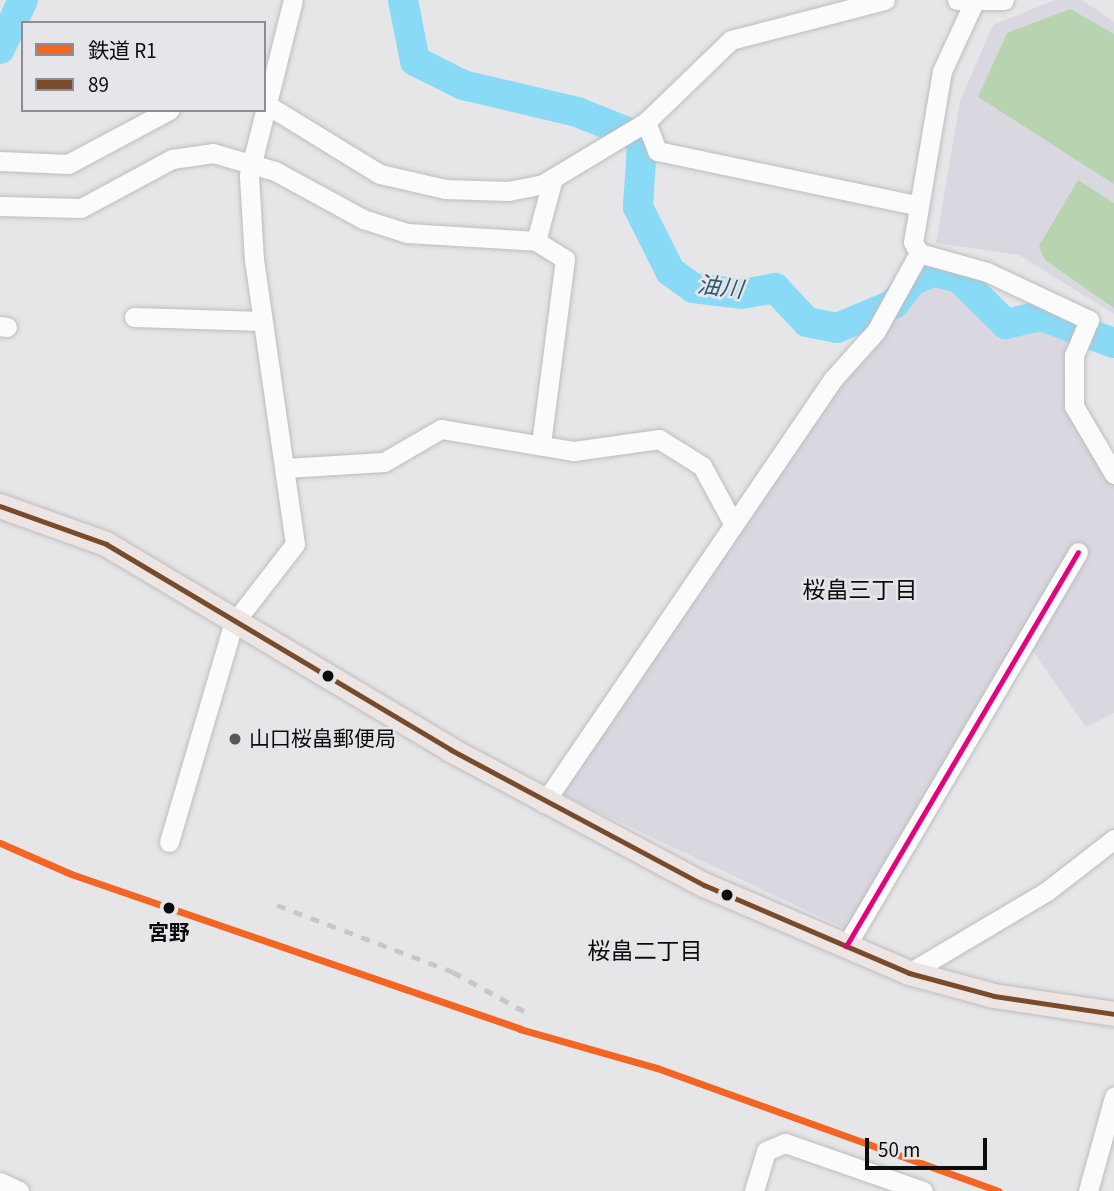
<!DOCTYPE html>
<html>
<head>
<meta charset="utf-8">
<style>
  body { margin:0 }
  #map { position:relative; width:1114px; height:1191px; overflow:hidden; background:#e6e6e9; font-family:"Source Sans 3","Noto Sans JP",sans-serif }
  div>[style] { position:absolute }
  .built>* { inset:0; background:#d9d8e0 }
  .green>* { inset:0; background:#b7d3b0 }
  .river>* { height:30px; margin:-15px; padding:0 15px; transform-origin:15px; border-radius:15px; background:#89daf7 }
  .roads { filter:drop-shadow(0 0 2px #bdbdbf) drop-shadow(0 0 2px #bdbdbf) }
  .minor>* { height:19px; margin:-9.5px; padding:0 9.5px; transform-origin:9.5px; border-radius:9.5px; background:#fbfbfc }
  .major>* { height:24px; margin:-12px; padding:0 12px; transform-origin:12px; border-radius:12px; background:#ede5e3 }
  .rail>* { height:5px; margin-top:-2.5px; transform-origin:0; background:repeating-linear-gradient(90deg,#c7c7c8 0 9px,transparent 0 18px) }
  .bus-1>* { height:5px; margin:-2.5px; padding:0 2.5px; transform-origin:2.5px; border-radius:2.5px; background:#7a4b2a }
  .bus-2>* { height:5px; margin:-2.5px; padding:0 2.5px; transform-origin:2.5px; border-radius:2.5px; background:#e5007d }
  .rail-1>* { height:7px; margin:-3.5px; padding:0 3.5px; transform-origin:3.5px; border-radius:3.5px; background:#f26522 }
  .dots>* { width:19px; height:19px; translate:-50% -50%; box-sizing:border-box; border:4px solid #e5e5ea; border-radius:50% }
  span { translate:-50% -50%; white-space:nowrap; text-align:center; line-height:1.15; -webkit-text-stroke:5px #e5e5ea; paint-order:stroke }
  .poi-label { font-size:21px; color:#0c0c0d }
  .left { translate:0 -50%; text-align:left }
  .stop-label { font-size:21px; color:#0c0c0d; font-weight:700 }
  .water-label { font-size:23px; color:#2e5f70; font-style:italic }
  .neighbourhood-label { font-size:23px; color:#0c0c0d }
  .legend { position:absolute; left:21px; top:21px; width:245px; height:91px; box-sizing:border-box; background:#e5e5ea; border:2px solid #8e8e92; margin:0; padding:9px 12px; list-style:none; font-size:21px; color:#0c0c0d }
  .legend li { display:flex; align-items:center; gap:14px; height:35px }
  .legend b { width:35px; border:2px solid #8e8e92 }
  .scale { position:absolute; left:865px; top:1138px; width:122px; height:32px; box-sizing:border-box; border:4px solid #0c0c0d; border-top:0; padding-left:9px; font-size:21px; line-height:24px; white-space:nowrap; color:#0c0c0d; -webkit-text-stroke:5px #e5e5ea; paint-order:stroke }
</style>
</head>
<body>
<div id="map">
  <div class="built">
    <div style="clip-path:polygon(1055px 0,1082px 0,1114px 22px,1114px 314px,1019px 255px,936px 243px,960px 101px,993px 25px)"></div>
    <div style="clip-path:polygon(931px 275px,958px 279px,1002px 325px,1038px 318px,1074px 329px,1064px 356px,1066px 408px,1114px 483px,1114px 713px,1086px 727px,1030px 647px,850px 931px,556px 792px,913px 280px)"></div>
  </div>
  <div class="green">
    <div style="clip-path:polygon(1070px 9px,1114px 34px,1114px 184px,978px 97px,1007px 33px)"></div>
    <div style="clip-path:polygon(1078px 180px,1114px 203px,1114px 308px,1045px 260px,1039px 246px)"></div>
  </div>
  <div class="river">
    <div style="left:403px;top:0;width:62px;rotate:78.9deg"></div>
    <div style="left:415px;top:61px;width:54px;rotate:26.6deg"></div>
    <div style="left:463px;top:85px;width:117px;rotate:13.3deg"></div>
    <div style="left:577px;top:112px;width:62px;rotate:21.6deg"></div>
    <div style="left:635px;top:135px;width:13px;rotate:58deg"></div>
    <div style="left:642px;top:146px;width:61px;rotate:93.8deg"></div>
    <div style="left:638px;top:207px;width:72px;rotate:63.4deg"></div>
    <div style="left:670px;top:271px;width:29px;rotate:36deg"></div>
    <div style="left:693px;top:288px;width:49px;rotate:7deg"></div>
    <div style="left:742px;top:294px;width:34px;rotate:-10deg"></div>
    <div style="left:775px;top:288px;width:47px;rotate:46.7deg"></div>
    <div style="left:807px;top:322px;width:31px;rotate:11deg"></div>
    <div style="left:837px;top:328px;width:62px;rotate:-22.8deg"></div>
    <div style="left:894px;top:304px;width:31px;rotate:-52deg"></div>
    <div style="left:913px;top:280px;width:22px;rotate:-21deg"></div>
    <div style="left:934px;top:272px;width:26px;rotate:13deg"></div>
    <div style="left:959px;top:278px;width:66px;rotate:44.4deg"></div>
    <div style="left:1006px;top:324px;width:36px;rotate:-13deg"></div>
    <div style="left:1041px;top:316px;width:78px;rotate:20.3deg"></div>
    <div style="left:0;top:49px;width:54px;rotate:-64.9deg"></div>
  </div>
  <div class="roads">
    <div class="minor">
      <div style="left:957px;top:0;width:47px"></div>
      <div style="left:974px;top:2px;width:76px;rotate:114.9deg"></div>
      <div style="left:942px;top:71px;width:173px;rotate:99.6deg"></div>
      <div style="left:913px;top:242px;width:13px;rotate:61deg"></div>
      <div style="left:919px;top:253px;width:71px;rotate:15.6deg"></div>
      <div style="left:987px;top:272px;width:113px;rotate:25.2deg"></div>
      <div style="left:1089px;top:320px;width:38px;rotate:113deg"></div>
      <div style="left:1074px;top:355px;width:51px;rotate:90deg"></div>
      <div style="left:1074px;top:406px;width:79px;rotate:59.5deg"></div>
      <div style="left:264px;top:103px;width:136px;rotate:31.5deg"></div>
      <div style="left:380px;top:174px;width:67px;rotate:13deg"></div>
      <div style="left:445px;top:189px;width:63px;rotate:1.8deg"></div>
      <div style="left:508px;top:191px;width:36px;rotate:-11deg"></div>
      <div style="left:543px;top:184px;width:120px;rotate:-31deg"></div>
      <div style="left:646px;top:122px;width:118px;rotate:-44deg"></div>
      <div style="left:731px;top:40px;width:159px;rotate:-14.6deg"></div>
      <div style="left:646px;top:122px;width:31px;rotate:69deg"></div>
      <div style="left:657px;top:151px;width:265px;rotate:11.8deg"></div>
      <div style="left:0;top:161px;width:68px;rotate:2.5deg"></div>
      <div style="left:68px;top:164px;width:115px;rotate:-28.1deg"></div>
      <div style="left:0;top:206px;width:81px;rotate:1.4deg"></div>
      <div style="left:81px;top:208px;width:103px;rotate:-28.3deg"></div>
      <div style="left:172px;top:159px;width:41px;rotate:-8.3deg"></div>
      <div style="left:213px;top:153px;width:65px;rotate:16.2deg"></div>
      <div style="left:275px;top:171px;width:100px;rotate:28.6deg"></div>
      <div style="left:363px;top:219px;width:46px;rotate:17.7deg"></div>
      <div style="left:407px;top:233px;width:129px;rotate:3.5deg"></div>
      <div style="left:536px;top:241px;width:65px;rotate:-74.9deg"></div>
      <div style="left:536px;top:241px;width:34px;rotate:32deg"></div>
      <div style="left:565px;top:259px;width:188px;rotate:97.4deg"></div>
      <div style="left:134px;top:317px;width:128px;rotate:1.8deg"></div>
      <div style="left:0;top:326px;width:7px;rotate:8deg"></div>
      <div style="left:285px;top:468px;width:99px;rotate:-3.5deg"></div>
      <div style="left:384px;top:462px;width:66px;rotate:-30.1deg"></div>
      <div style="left:441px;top:429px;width:135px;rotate:9.4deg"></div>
      <div style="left:574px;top:451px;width:86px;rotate:-8deg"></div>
      <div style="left:659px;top:439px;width:51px;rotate:32.1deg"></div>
      <div style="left:702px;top:466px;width:65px;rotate:61.5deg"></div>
      <div style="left:544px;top:803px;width:513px;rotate:-55.72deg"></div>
      <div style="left:833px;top:379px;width:64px;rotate:-48.1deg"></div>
      <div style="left:876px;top:331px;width:89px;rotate:-61.1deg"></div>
      <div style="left:169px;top:842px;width:227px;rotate:-73.6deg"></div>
      <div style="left:233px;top:624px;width:101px;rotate:-52.2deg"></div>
      <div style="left:295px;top:544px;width:287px;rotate:-98.2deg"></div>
      <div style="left:254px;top:260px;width:85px;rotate:-93.4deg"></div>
      <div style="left:249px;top:175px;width:180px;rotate:-75.9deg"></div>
      <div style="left:846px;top:946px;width:457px;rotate:-59.5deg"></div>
      <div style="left:909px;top:973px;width:161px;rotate:-30.7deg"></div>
      <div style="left:1047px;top:891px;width:85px;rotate:-37.8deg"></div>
      <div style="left:0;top:1182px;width:21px;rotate:25deg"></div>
      <div style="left:754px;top:1191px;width:42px;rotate:-73.3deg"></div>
      <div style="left:766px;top:1151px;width:21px;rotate:-23deg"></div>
      <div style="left:785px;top:1143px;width:146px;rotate:19.2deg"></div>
      <div style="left:1088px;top:1191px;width:98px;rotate:-74.5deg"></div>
    </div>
    <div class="major">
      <div style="left:0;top:506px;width:113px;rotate:19.7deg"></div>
      <div style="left:106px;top:544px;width:402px;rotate:30.8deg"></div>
      <div style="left:451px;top:750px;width:287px;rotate:28.1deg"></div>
      <div style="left:704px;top:885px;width:223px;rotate:23.2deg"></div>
      <div style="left:909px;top:973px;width:88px;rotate:15.1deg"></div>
      <div style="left:994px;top:996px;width:121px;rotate:8.5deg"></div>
    </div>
  </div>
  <div class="rail">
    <div style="left:277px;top:905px;width:188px;rotate:20.8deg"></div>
    <div style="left:453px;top:972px;width:89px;rotate:28.9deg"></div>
  </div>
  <div class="bus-1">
    <div style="left:0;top:506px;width:113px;rotate:19.7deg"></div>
    <div style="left:106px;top:544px;width:402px;rotate:30.8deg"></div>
    <div style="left:451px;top:750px;width:287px;rotate:28.1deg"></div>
    <div style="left:704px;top:885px;width:223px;rotate:23.2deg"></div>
    <div style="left:909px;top:973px;width:88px;rotate:15.1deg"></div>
    <div style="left:994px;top:996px;width:121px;rotate:8.5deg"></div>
  </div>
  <div class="bus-2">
    <div style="left:846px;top:946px;width:457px;rotate:-59.5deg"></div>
  </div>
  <div class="rail-1">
    <div style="left:0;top:843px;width:77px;rotate:23.6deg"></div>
    <div style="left:71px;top:874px;width:475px;rotate:19deg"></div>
    <div style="left:520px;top:1029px;width:142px;rotate:15.9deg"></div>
    <div style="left:657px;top:1068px;width:363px;rotate:19.8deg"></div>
  </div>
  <div class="dots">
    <div style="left:328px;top:676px;background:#0c0c0d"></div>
    <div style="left:235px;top:739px;background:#58585a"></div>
    <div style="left:727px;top:895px;background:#0c0c0d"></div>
    <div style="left:169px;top:908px;background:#0c0c0d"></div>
  </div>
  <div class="poi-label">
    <span class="left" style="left:249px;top:739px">山口桜畠郵便局</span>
  </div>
  <div class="stop-label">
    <span style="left:169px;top:933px">宮野</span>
  </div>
  <div class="water-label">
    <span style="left:720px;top:288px;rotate:7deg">油川</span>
  </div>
  <div class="neighbourhood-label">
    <span style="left:860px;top:591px">桜畠三丁目</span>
    <span style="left:645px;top:952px">桜畠二丁目</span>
  </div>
  <ul class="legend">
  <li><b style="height:9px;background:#f26522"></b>鉄道 R1</li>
  <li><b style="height:9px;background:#7a4b2a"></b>89</li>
  </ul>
  <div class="scale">50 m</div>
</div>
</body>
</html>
